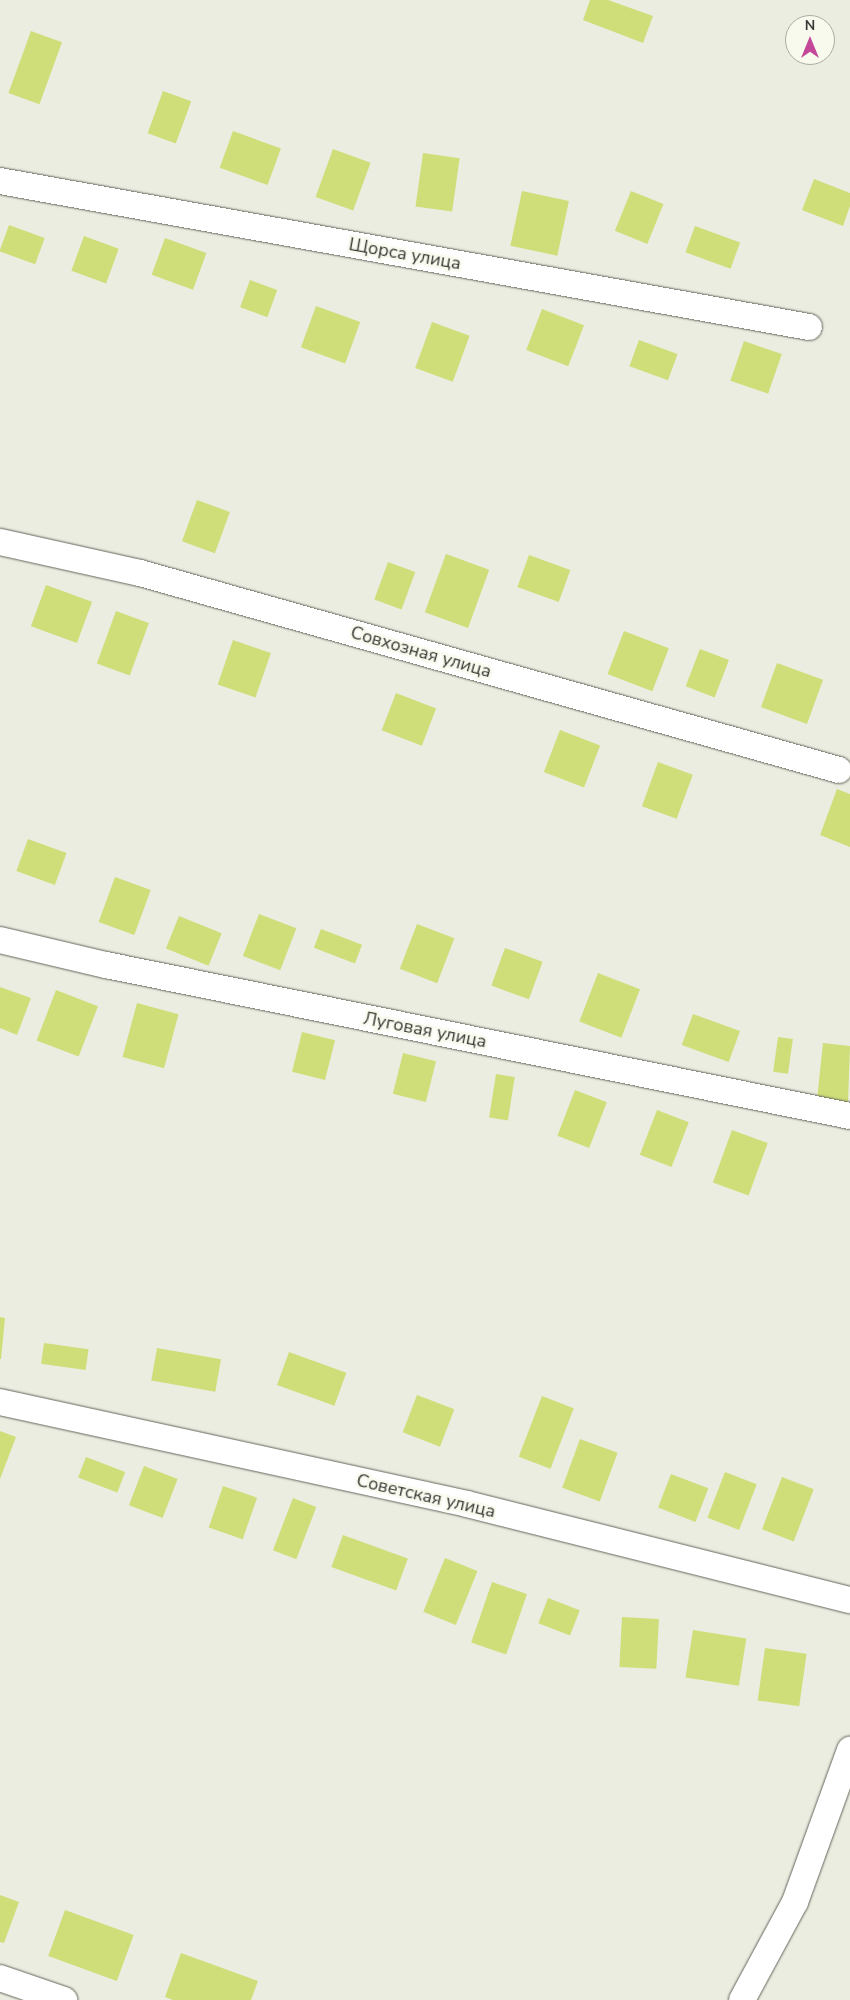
<!DOCTYPE html>
<html>
<head>
<meta charset="utf-8">
<style>
  body { margin:0 }
  #map { position:relative; width:850px; height:2000px; overflow:hidden; background:#ebede1; font-family:"Nunito Sans",sans-serif }
  div>[style] { position:absolute }
  .building>* { inset:0; background:#cfde79; transform-origin:0 0 }
  .roads { filter:drop-shadow(0 0 1px #64665c) drop-shadow(0 0 1px #64665c) }
  .minor>* { height:26px; margin:-13px; padding:0 13px; transform-origin:13px; border-radius:13px; background:#fff }
  span { translate:-50% -50%; white-space:nowrap; text-align:center; line-height:1.15; -webkit-text-stroke:5px #f8faee; paint-order:stroke }
  .street-label { font-size:18px; color:#383935 }
  .north { position:absolute; left:785px; top:15px; width:50px; height:50px; box-sizing:border-box; background:#f8faee; border:1px solid #abada4; border-radius:50%; rotate:0deg; font-size:14px; font-weight:700; line-height:20px; text-align:center; color:#383935 }
  .north::after { content:''; display:block; margin:auto; width:18px; height:22px; background:#c34899; clip-path:polygon(50% 0,100% 100%,50% 72%,0 100%) }
</style>
</head>
<body>
<div id="map">
  <div class="building">
    <div style="clip-path:polygon(590px 0,608px 0,653px 16px,643px 43px,583px 20px)"></div>
    <div style="left:31px;top:31px;width:33px;height:66px;rotate:20deg"></div>
    <div style="left:163px;top:91px;width:30px;height:45px;rotate:20deg"></div>
    <div style="left:233px;top:131px;width:51px;height:39px;rotate:20deg"></div>
    <div style="left:333px;top:149px;width:40px;height:51px;rotate:20deg"></div>
    <div style="left:423px;top:153px;width:37px;height:54px;rotate:8deg"></div>
    <div style="clip-path:polygon(814px 179px,850px 193px,850px 206px,843px 226px,802px 210px)"></div>
    <div style="left:522px;top:191px;width:48px;height:56px;rotate:12deg"></div>
    <div style="left:631px;top:191px;width:35px;height:43px;rotate:22deg"></div>
    <div style="left:9px;top:225px;width:38px;height:28px;rotate:20deg"></div>
    <div style="left:695px;top:226px;width:48px;height:28px;rotate:20deg"></div>
    <div style="left:84px;top:236px;width:37px;height:37px;rotate:20deg"></div>
    <div style="left:165px;top:238px;width:44px;height:39px;rotate:20deg"></div>
    <div style="left:250px;top:280px;width:29px;height:29px;rotate:20deg"></div>
    <div style="left:316px;top:306px;width:47px;height:44px;rotate:20deg"></div>
    <div style="left:542px;top:309px;width:45px;height:44px;rotate:21deg"></div>
    <div style="left:432px;top:322px;width:40px;height:49px;rotate:20deg"></div>
    <div style="left:639px;top:340px;width:41px;height:28px;rotate:20deg"></div>
    <div style="left:744px;top:341px;width:40px;height:42px;rotate:19deg"></div>
    <div style="left:197px;top:500px;width:35px;height:44px;rotate:20deg"></div>
    <div style="left:446px;top:554px;width:46px;height:62px;rotate:20deg"></div>
    <div style="left:529px;top:555px;width:44px;height:34px;rotate:20deg"></div>
    <div style="left:388px;top:562px;width:29px;height:40px;rotate:20deg"></div>
    <div style="left:46px;top:585px;width:49px;height:44px;rotate:20deg"></div>
    <div style="left:116px;top:611px;width:35px;height:56px;rotate:20deg"></div>
    <div style="left:624px;top:631px;width:48px;height:46px;rotate:21deg"></div>
    <div style="left:233px;top:640px;width:40px;height:47px;rotate:19deg"></div>
    <div style="left:700px;top:649px;width:31px;height:40px;rotate:21deg"></div>
    <div style="left:777px;top:663px;width:49px;height:47px;rotate:20deg"></div>
    <div style="left:396px;top:693px;width:43px;height:40px;rotate:21deg"></div>
    <div style="left:560px;top:730px;width:43px;height:45px;rotate:21deg"></div>
    <div style="left:658px;top:762px;width:37px;height:47px;rotate:20deg"></div>
    <div style="clip-path:polygon(837px 789px,850px 794px,850px 847px,820px 835px)"></div>
    <div style="left:28px;top:839px;width:41px;height:34px;rotate:20deg"></div>
    <div style="left:115px;top:877px;width:38px;height:48px;rotate:20deg"></div>
    <div style="left:259px;top:914px;width:40px;height:45px;rotate:21deg"></div>
    <div style="left:179px;top:916px;width:46px;height:35px;rotate:22deg"></div>
    <div style="left:417px;top:924px;width:40px;height:48px;rotate:21deg"></div>
    <div style="left:321px;top:929px;width:44px;height:20px;rotate:21deg"></div>
    <div style="left:505px;top:948px;width:40px;height:40px;rotate:20deg"></div>
    <div style="left:598px;top:973px;width:45px;height:52px;rotate:21deg"></div>
    <div style="clip-path:polygon(0 987px,31px 998px,17px 1035px,0 1028px)"></div>
    <div style="left:56px;top:990px;width:45px;height:54px;rotate:21deg"></div>
    <div style="left:137px;top:1003px;width:43px;height:56px;rotate:15deg"></div>
    <div style="left:693px;top:1014px;width:50px;height:33px;rotate:20deg"></div>
    <div style="left:302px;top:1032px;width:34px;height:41px;rotate:14deg"></div>
    <div style="left:778px;top:1037px;width:15px;height:35px;rotate:8deg"></div>
    <div style="clip-path:polygon(823px 1043px,850px 1046px,848px 1103px,817px 1099px)"></div>
    <div style="left:403px;top:1053px;width:34px;height:42px;rotate:14deg"></div>
    <div style="left:496px;top:1074px;width:19px;height:44px;rotate:9deg"></div>
    <div style="left:575px;top:1090px;width:34px;height:49px;rotate:21deg"></div>
    <div style="left:657px;top:1110px;width:34px;height:48px;rotate:21deg"></div>
    <div style="left:732px;top:1130px;width:38px;height:56px;rotate:20deg"></div>
    <div style="clip-path:polygon(0 1317px,5px 1318px,1px 1359px,0 1359px)"></div>
    <div style="left:44px;top:1343px;width:45px;height:21px;rotate:8deg"></div>
    <div style="left:157px;top:1348px;width:65px;height:33px;rotate:10deg"></div>
    <div style="left:289px;top:1352px;width:61px;height:35px;rotate:20deg"></div>
    <div style="left:417px;top:1395px;width:40px;height:40px;rotate:21deg"></div>
    <div style="left:542px;top:1396px;width:34px;height:65px;rotate:21deg"></div>
    <div style="clip-path:polygon(0 1431px,16px 1437px,0 1479px)"></div>
    <div style="left:580px;top:1439px;width:40px;height:52px;rotate:20deg"></div>
    <div style="left:86px;top:1457px;width:42px;height:22px;rotate:21deg"></div>
    <div style="left:144px;top:1466px;width:36px;height:42px;rotate:21deg"></div>
    <div style="left:725px;top:1472px;width:34px;height:49px;rotate:21deg"></div>
    <div style="left:671px;top:1474px;width:40px;height:36px;rotate:21deg"></div>
    <div style="left:782px;top:1477px;width:34px;height:56px;rotate:21deg"></div>
    <div style="left:223px;top:1486px;width:36px;height:44px;rotate:19deg"></div>
    <div style="left:293px;top:1498px;width:25px;height:56px;rotate:21deg"></div>
    <div style="left:343px;top:1535px;width:69px;height:34px;rotate:20deg"></div>
    <div style="left:445px;top:1558px;width:35px;height:58px;rotate:22deg"></div>
    <div style="left:492px;top:1582px;width:37px;height:64px;rotate:19deg"></div>
    <div style="left:548px;top:1598px;width:34px;height:27px;rotate:21deg"></div>
    <div style="left:622px;top:1617px;width:37px;height:50px;rotate:3deg"></div>
    <div style="left:693px;top:1630px;width:54px;height:48px;rotate:9deg"></div>
    <div style="left:765px;top:1648px;width:42px;height:53px;rotate:8deg"></div>
    <div style="clip-path:polygon(0 1895px,19px 1902px,4px 1943px,0 1942px)"></div>
    <div style="left:65px;top:1910px;width:73px;height:49px;rotate:20deg"></div>
    <div style="clip-path:polygon(181px 1953px,258px 1981px,251px 2000px,173px 2000px,165px 1997px)"></div>
  </div>
  <div class="roads">
    <div class="minor">
      <div style="left:0;top:181px;width:822px;rotate:10.23deg"></div>
      <div style="left:0;top:542px;width:143px;rotate:12.5deg"></div>
      <div style="left:140px;top:573px;width:726px;rotate:15.74deg"></div>
      <div style="left:0;top:940px;width:109px;rotate:13.3deg"></div>
      <div style="left:106px;top:965px;width:759px;rotate:11.47deg"></div>
      <div style="left:0;top:1402px;width:478px;rotate:12.3deg"></div>
      <div style="left:467px;top:1504px;width:395px;rotate:14.1deg"></div>
      <div style="left:0;top:1978px;width:68px;rotate:19deg"></div>
      <div style="left:742px;top:2000px;width:111px;rotate:-61.6deg"></div>
      <div style="left:795px;top:1902px;width:162px;rotate:-70.1deg"></div>
    </div>
  </div>
  <div class="street-label">
    <span style="left:405px;top:254px;rotate:10deg">Щорса улица</span>
    <span style="left:421px;top:652px;rotate:16deg">Совхозная улица</span>
    <span style="left:425px;top:1030px;rotate:11deg">Луговая улица</span>
    <span style="left:426px;top:1496px;rotate:13deg">Советская улица</span>
  </div>
  <div class="north">N</div>
</div>
</body>
</html>
